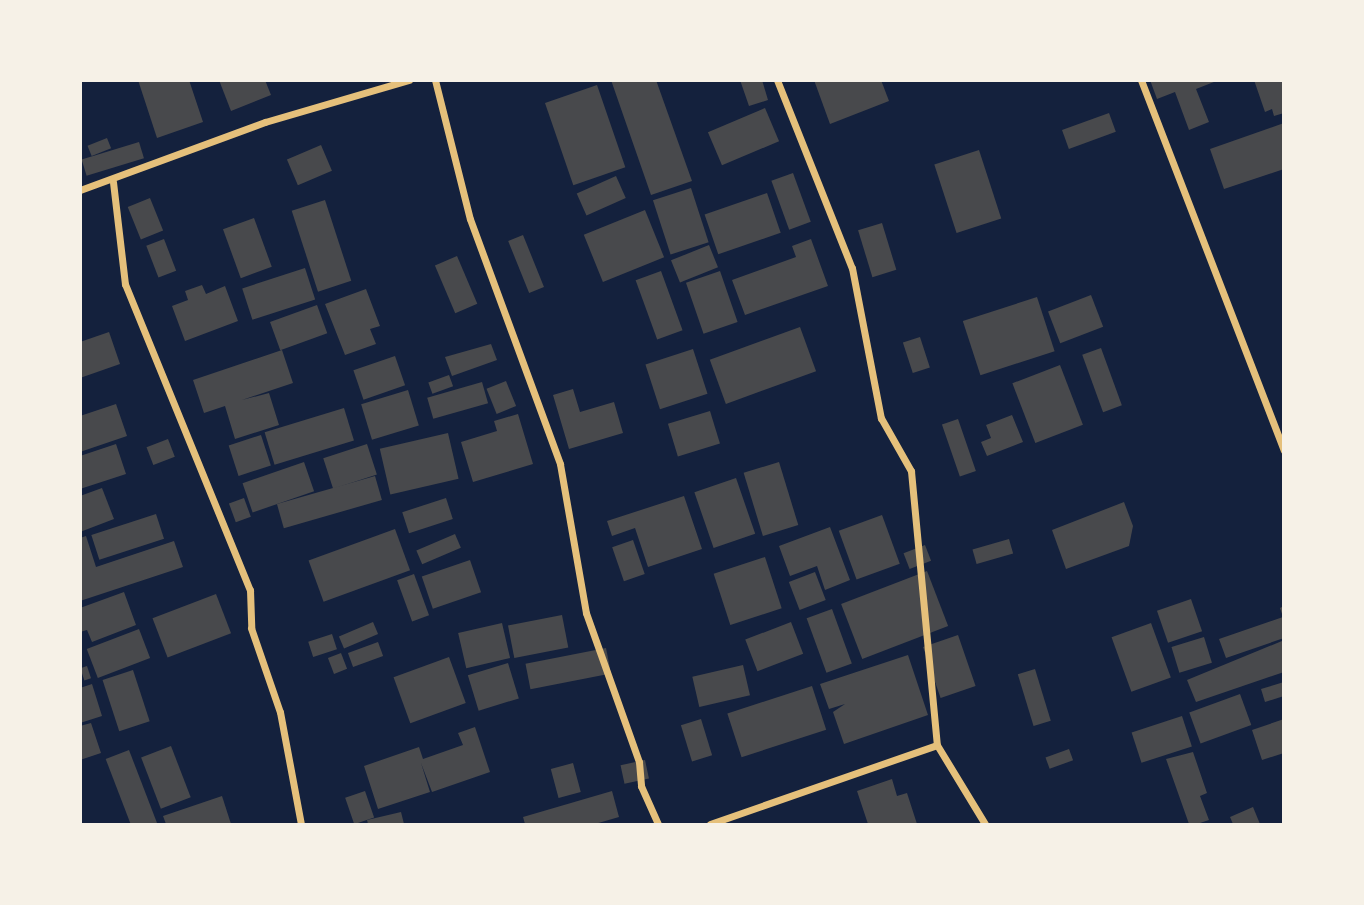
<!DOCTYPE html>
<html>
<head>
<meta charset="utf-8">
<style>
  body { margin:0 }
  #map { position:relative; width:1364px; height:905px; overflow:hidden; background:#14213d; font-family:Commissioner,sans-serif }
  div>[style] { position:absolute }
  .building>* { inset:0; background:#48494c; transform-origin:0 0 }
  .minor>* { height:7px; margin:-3.5px; padding:0 3.5px; transform-origin:3.5px; border-radius:3.5px; background:#e5c07b }
  span { translate:-50% -50%; white-space:nowrap; text-align:center; line-height:1.15; -webkit-text-stroke:5px #f6f1e7; paint-order:stroke }
  .frame { position:absolute; inset:0; border:82px solid #f6f1e7; pointer-events:none }
</style>
</head>
<body>
<div id="map">
  <div class="building">
    <div style="clip-path:polygon(138px 80px,189px 80px,203px 122px,157px 138px)"></div>
    <div style="clip-path:polygon(219px 80px,265px 80px,271px 95px,231px 111px)"></div>
    <div style="clip-path:polygon(611px 80px,656px 80px,692px 181px,651px 195px)"></div>
    <div style="clip-path:polygon(740px 80px,762px 80px,768px 100px,749px 106px)"></div>
    <div style="clip-path:polygon(814px 80px,881px 80px,889px 101px,830px 124px)"></div>
    <div style="clip-path:polygon(1150px 80px,1219px 80px,1196px 89px,1209px 122px,1189px 130px,1175px 92px,1157px 99px)"></div>
    <div style="clip-path:polygon(1254px 80px,1284px 80px,1284px 113px,1274px 116px,1272px 109px,1265px 112px)"></div>
    <div style="left:597px;top:85px;width:87px;height:55px;rotate:71deg"></div>
    <div style="left:765px;top:108px;width:36px;height:62px;rotate:67deg"></div>
    <div style="left:1109px;top:113px;width:20px;height:50px;rotate:70deg"></div>
    <div style="clip-path:polygon(1284px 123px,1284px 169px,1224px 189px,1210px 149px)"></div>
    <div style="left:107px;top:138px;width:11px;height:21px;rotate:68deg"></div>
    <div style="left:139px;top:142px;width:17px;height:60px;rotate:73deg"></div>
    <div style="left:321px;top:145px;width:28px;height:37px;rotate:67deg"></div>
    <div style="left:979px;top:150px;width:72px;height:47px;rotate:72deg"></div>
    <div style="left:793px;top:173px;width:52px;height:23px;rotate:70deg"></div>
    <div style="left:616px;top:176px;width:24px;height:43px;rotate:66deg"></div>
    <div style="left:691px;top:188px;width:57px;height:40px;rotate:72deg"></div>
    <div style="left:767px;top:193px;width:42px;height:66px;rotate:71deg"></div>
    <div style="left:150px;top:198px;width:35px;height:24px;rotate:68deg"></div>
    <div style="left:325px;top:200px;width:85px;height:35px;rotate:72deg"></div>
    <div style="left:645px;top:210px;width:51px;height:66px;rotate:68deg"></div>
    <div style="left:254px;top:218px;width:52px;height:33px;rotate:70deg"></div>
    <div style="left:882px;top:223px;width:49px;height:25px;rotate:73deg"></div>
    <div style="left:523px;top:235px;width:56px;height:16px;rotate:68deg"></div>
    <div style="left:164px;top:239px;width:34px;height:19px;rotate:69deg"></div>
    <div style="clip-path:polygon(811px 239px,828px 286px,745px 315px,732px 280px,796px 257px,792px 246px)"></div>
    <div style="left:709px;top:245px;width:24px;height:41px;rotate:68deg"></div>
    <div style="left:457px;top:256px;width:52px;height:24px;rotate:67deg"></div>
    <div style="left:305px;top:268px;width:33px;height:66px;rotate:72deg"></div>
    <div style="left:661px;top:271px;width:63px;height:27px;rotate:70deg"></div>
    <div style="left:720px;top:271px;width:54px;height:36px;rotate:71deg"></div>
    <div style="clip-path:polygon(202px 285px,206px 294px,225px 286px,238px 321px,185px 341px,172px 306px,188px 300px,185px 291px)"></div>
    <div style="clip-path:polygon(366px 289px,380px 326px,370px 329px,376px 344px,345px 355px,325px 304px)"></div>
    <div style="left:1091px;top:295px;width:34px;height:46px;rotate:69deg"></div>
    <div style="left:1037px;top:297px;width:57px;height:78px;rotate:72deg"></div>
    <div style="left:317px;top:305px;width:30px;height:50px;rotate:70deg"></div>
    <div style="left:800px;top:327px;width:47px;height:96px;rotate:70deg"></div>
    <div style="clip-path:polygon(109px 332px,120px 364px,80px 378px,80px 342px)"></div>
    <div style="left:920px;top:337px;width:32px;height:18px;rotate:72deg"></div>
    <div style="clip-path:polygon(491px 344px,497px 360px,452px 376px,445px 357px)"></div>
    <div style="left:1101px;top:348px;width:61px;height:20px;rotate:70deg"></div>
    <div style="left:693px;top:349px;width:47px;height:50px;rotate:72deg"></div>
    <div style="clip-path:polygon(282px 350px,293px 383px,242px 400px,269px 393px,279px 425px,235px 439px,225px 406px,204px 413px,193px 380px)"></div>
    <div style="left:395px;top:356px;width:31px;height:44px;rotate:71deg"></div>
    <div style="left:1060px;top:365px;width:64px;height:51px;rotate:69deg"></div>
    <div style="left:449px;top:375px;width:12px;height:22px;rotate:70deg"></div>
    <div style="left:506px;top:381px;width:27px;height:21px;rotate:68deg"></div>
    <div style="left:482px;top:382px;width:22px;height:57px;rotate:74deg"></div>
    <div style="clip-path:polygon(573px 389px,580px 412px,614px 402px,623px 433px,569px 449px,553px 395px)"></div>
    <div style="left:408px;top:390px;width:37px;height:49px;rotate:73deg"></div>
    <div style="clip-path:polygon(116px 404px,127px 436px,80px 452px,80px 416px)"></div>
    <div style="left:344px;top:408px;width:34px;height:83px;rotate:73deg"></div>
    <div style="left:710px;top:411px;width:34px;height:44px;rotate:73deg"></div>
    <div style="clip-path:polygon(518px 414px,533px 464px,473px 482px,461px 442px,497px 431px,494px 421px)"></div>
    <div style="clip-path:polygon(1012px 415px,1023px 442px,987px 456px,981px 442px,991px 438px,986px 425px)"></div>
    <div style="left:958px;top:419px;width:55px;height:17px;rotate:71deg"></div>
    <div style="left:448px;top:433px;width:47px;height:70px;rotate:77deg"></div>
    <div style="left:261px;top:435px;width:32px;height:34px;rotate:72deg"></div>
    <div style="left:168px;top:439px;width:19px;height:23px;rotate:69deg"></div>
    <div style="clip-path:polygon(116px 444px,126px 474px,80px 489px,80px 456px)"></div>
    <div style="left:367px;top:444px;width:32px;height:46px;rotate:72deg"></div>
    <div style="left:304px;top:462px;width:31px;height:65px;rotate:71deg"></div>
    <div style="left:779px;top:462px;width:66px;height:37px;rotate:73deg"></div>
    <div style="left:375px;top:476px;width:25px;height:102px;rotate:74deg"></div>
    <div style="left:736px;top:478px;width:59px;height:44px;rotate:71deg"></div>
    <div style="clip-path:polygon(102px 488px,114px 519px,80px 532px,80px 496px)"></div>
    <div style="clip-path:polygon(684px 496px,702px 549px,648px 567px,635px 528px,612px 536px,607px 521px)"></div>
    <div style="left:244px;top:498px;width:20px;height:16px;rotate:70deg"></div>
    <div style="left:446px;top:498px;width:22px;height:46px;rotate:72deg"></div>
    <div style="clip-path:polygon(1124px 502px,1133px 526px,1129px 546px,1066px 569px,1052px 530px)"></div>
    <div style="left:156px;top:514px;width:26px;height:68px;rotate:72deg"></div>
    <div style="left:882px;top:515px;width:52px;height:46px;rotate:70deg"></div>
    <div style="clip-path:polygon(830px 527px,850px 580px,825px 590px,817px 566px,790px 576px,779px 546px)"></div>
    <div style="left:395px;top:529px;width:44px;height:92px;rotate:70deg"></div>
    <div style="left:455px;top:534px;width:15px;height:42px;rotate:67deg"></div>
    <div style="clip-path:polygon(86px 536px,96px 567px,174px 541px,183px 567px,80px 601px,80px 538px)"></div>
    <div style="left:1009px;top:539px;width:15px;height:38px;rotate:74deg"></div>
    <div style="left:633px;top:540px;width:36px;height:22px;rotate:71deg"></div>
    <div style="left:925px;top:545px;width:17px;height:23px;rotate:69deg"></div>
    <div style="left:765px;top:557px;width:54px;height:54px;rotate:72deg"></div>
    <div style="left:470px;top:560px;width:34px;height:51px;rotate:71deg"></div>
    <div style="left:927px;top:571px;width:59px;height:92px;rotate:69deg"></div>
    <div style="left:815px;top:572px;width:30px;height:28px;rotate:69deg"></div>
    <div style="left:414px;top:574px;width:44px;height:18px;rotate:70deg"></div>
    <div style="clip-path:polygon(124px 592px,136px 625px,92px 642px,87px 630px,80px 632px,80px 608px)"></div>
    <div style="left:216px;top:594px;width:42px;height:68px;rotate:69deg"></div>
    <div style="left:1191px;top:599px;width:34px;height:36px;rotate:71deg"></div>
    <div style="clip-path:polygon(1284px 606px,1284px 638px,1226px 658px,1219px 639px,1283px 617px,1280px 608px)"></div>
    <div style="left:832px;top:609px;width:58px;height:27px;rotate:70deg"></div>
    <div style="left:562px;top:615px;width:33px;height:55px;rotate:79deg"></div>
    <div style="left:373px;top:622px;width:13px;height:37px;rotate:67deg"></div>
    <div style="left:791px;top:622px;width:34px;height:49px;rotate:69deg"></div>
    <div style="left:502px;top:623px;width:36px;height:45px;rotate:77deg"></div>
    <div style="left:1151px;top:623px;width:58px;height:42px;rotate:70deg"></div>
    <div style="left:139px;top:629px;width:31px;height:56px;rotate:69deg"></div>
    <div style="left:332px;top:634px;width:16px;height:25px;rotate:72deg"></div>
    <div style="left:958px;top:635px;width:54px;height:37px;rotate:71deg"></div>
    <div style="left:1204px;top:637px;width:27px;height:34px;rotate:73deg"></div>
    <div style="clip-path:polygon(1282px 641px,1284px 672px,1196px 702px,1187px 680px)"></div>
    <div style="left:378px;top:642px;width:15px;height:32px;rotate:70deg"></div>
    <div style="left:606px;top:648px;width:26px;height:82px;rotate:79deg"></div>
    <div style="left:341px;top:653px;width:17px;height:14px;rotate:69deg"></div>
    <div style="clip-path:polygon(908px 655px,928px 715px,844px 744px,833px 712px,845px 704px,829px 709px,820px 684px)"></div>
    <div style="left:449px;top:657px;width:49px;height:59px;rotate:70deg"></div>
    <div style="left:508px;top:663px;width:37px;height:42px;rotate:73deg"></div>
    <div style="left:743px;top:665px;width:31px;height:52px;rotate:77deg"></div>
    <div style="left:87px;top:666px;width:13px;height:7px;rotate:72deg"></div>
    <div style="left:1035px;top:669px;width:54px;height:18px;rotate:73deg"></div>
    <div style="left:133px;top:670px;width:54px;height:32px;rotate:72deg"></div>
    <div style="clip-path:polygon(1284px 682px,1284px 696px,1265px 702px,1261px 689px)"></div>
    <div style="clip-path:polygon(92px 684px,102px 716px,80px 723px,80px 688px)"></div>
    <div style="left:812px;top:686px;width:46px;height:89px;rotate:72deg"></div>
    <div style="left:1240px;top:694px;width:33px;height:54px;rotate:70deg"></div>
    <div style="left:1182px;top:716px;width:32px;height:53px;rotate:72deg"></div>
    <div style="left:701px;top:719px;width:38px;height:21px;rotate:73deg"></div>
    <div style="clip-path:polygon(1284px 719px,1284px 753px,1262px 760px,1252px 730px)"></div>
    <div style="clip-path:polygon(91px 723px,101px 753px,80px 760px,80px 726px)"></div>
    <div style="clip-path:polygon(475px 727px,490px 772px,432px 792px,421px 763px,430px 792px,378px 809px,364px 766px,419px 747px,423px 759px,463px 745px,458px 733px)"></div>
    <div style="left:171px;top:746px;width:55px;height:32px;rotate:69deg"></div>
    <div style="left:1069px;top:749px;width:12px;height:25px;rotate:70deg"></div>
    <div style="left:129px;top:750px;width:79px;height:25px;rotate:69deg"></div>
    <div style="clip-path:polygon(1193px 752px,1207px 793px,1200px 796px,1209px 820px,1197px 824px,1189px 824px,1166px 759px)"></div>
    <div style="left:645px;top:760px;width:19px;height:25px;rotate:78deg"></div>
    <div style="left:573px;top:763px;width:30px;height:23px;rotate:75deg"></div>
    <div style="clip-path:polygon(892px 779px,897px 796px,907px 793px,917px 824px,868px 824px,857px 791px)"></div>
    <div style="left:365px;top:791px;width:28px;height:21px;rotate:71deg"></div>
    <div style="clip-path:polygon(612px 791px,619px 817px,595px 824px,525px 824px,523px 817px)"></div>
    <div style="clip-path:polygon(222px 796px,231px 824px,166px 824px,163px 816px)"></div>
    <div style="clip-path:polygon(1253px 807px,1260px 824px,1233px 824px,1230px 817px)"></div>
    <div style="clip-path:polygon(401px 812px,404px 824px,368px 824px,367px 820px)"></div>
  </div>
  <div class="minor">
    <div style="left:435px;top:80px;width:143px;rotate:75.9deg"></div>
    <div style="left:470px;top:219px;width:261px;rotate:69.8deg"></div>
    <div style="left:560px;top:464px;width:151px;rotate:80.1deg"></div>
    <div style="left:586px;top:613px;width:158px;rotate:70.4deg"></div>
    <div style="left:639px;top:762px;width:24px;rotate:85deg"></div>
    <div style="left:641px;top:786px;width:42px;rotate:65.9deg"></div>
    <div style="left:777px;top:80px;width:202px;rotate:68.3deg"></div>
    <div style="left:852px;top:268px;width:153px;rotate:79.1deg"></div>
    <div style="left:881px;top:418px;width:61px;rotate:60.5deg"></div>
    <div style="left:911px;top:471px;width:275px;rotate:84.6deg"></div>
    <div style="left:937px;top:745px;width:92px;rotate:58.7deg"></div>
    <div style="left:1141px;top:80px;width:397px;rotate:68.9deg"></div>
    <div style="left:113px;top:182px;width:103px;rotate:83.3deg"></div>
    <div style="left:125px;top:284px;width:331px;rotate:67.8deg"></div>
    <div style="left:250px;top:590px;width:38px;rotate:88deg"></div>
    <div style="left:251px;top:628px;width:89px;rotate:71deg"></div>
    <div style="left:280px;top:712px;width:114px;rotate:79.4deg"></div>
    <div style="left:80px;top:190px;width:197px;rotate:-20.2deg"></div>
    <div style="left:265px;top:122px;width:150px;rotate:-16.3deg"></div>
    <div style="left:710px;top:824px;width:240px;rotate:-19.2deg"></div>
  </div>
  <div class="frame"></div>
</div>
</body>
</html>
